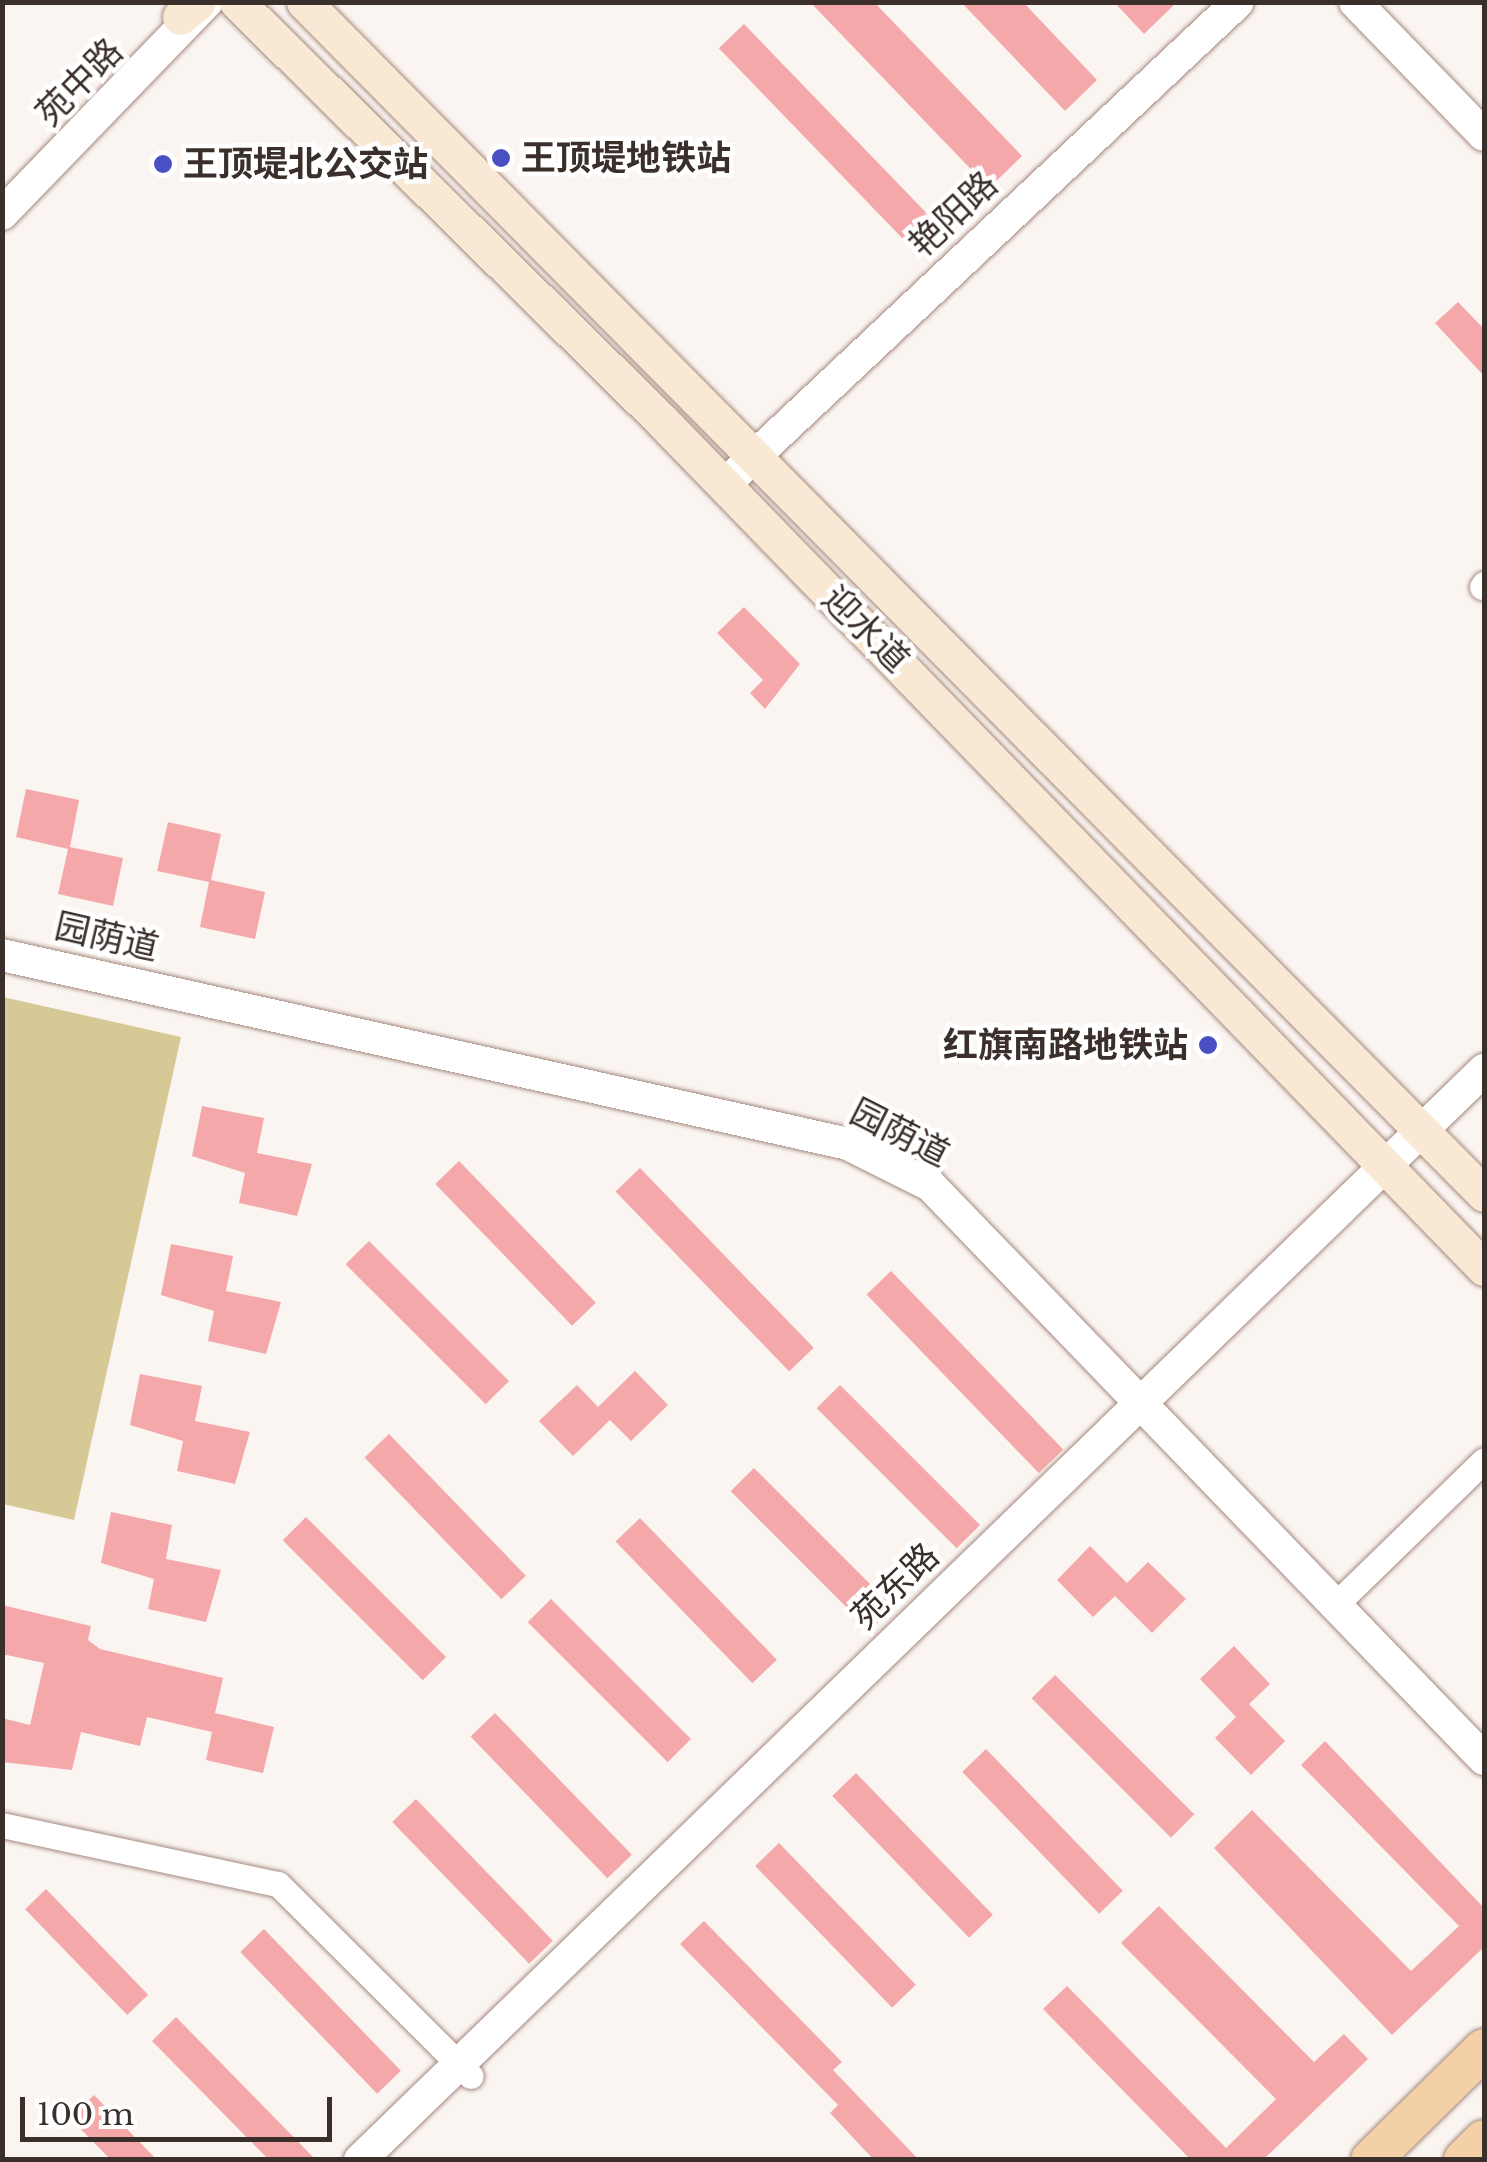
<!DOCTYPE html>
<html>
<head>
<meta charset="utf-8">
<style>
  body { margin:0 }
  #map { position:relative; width:1487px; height:2162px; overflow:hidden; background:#fbf5f2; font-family:"Libre Baskerville","Noto Sans SC",serif }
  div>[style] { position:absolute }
  .green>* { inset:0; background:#d6c996 }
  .building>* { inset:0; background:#f4a8a9; transform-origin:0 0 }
  .roads { filter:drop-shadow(0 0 2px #a5897e) drop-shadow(0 0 2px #a5897e) }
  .minor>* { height:25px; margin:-12.5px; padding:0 12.5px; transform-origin:12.5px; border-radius:12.5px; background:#fff }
  .tertiary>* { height:32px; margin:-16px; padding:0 16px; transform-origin:16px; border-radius:16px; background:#fff }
  .secondary>* { height:35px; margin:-17.5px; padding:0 17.5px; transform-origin:17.5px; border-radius:17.5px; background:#f9e8d3 }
  .primary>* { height:40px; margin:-20px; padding:0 20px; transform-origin:20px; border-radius:20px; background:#f4d0a6 }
  .dots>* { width:28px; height:28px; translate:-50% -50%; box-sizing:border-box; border:5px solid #fff; border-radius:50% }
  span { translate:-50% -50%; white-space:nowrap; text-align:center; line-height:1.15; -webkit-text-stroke:9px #fff; paint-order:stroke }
  .street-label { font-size:35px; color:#3a2f2a }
  .poi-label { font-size:35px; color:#3a2f2a; font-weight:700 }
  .left { translate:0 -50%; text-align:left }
  .right { translate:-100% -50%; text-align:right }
  .frame { position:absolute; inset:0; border:5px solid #3a2f2a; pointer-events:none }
  .scale { position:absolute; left:20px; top:2097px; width:312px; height:45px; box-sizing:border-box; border:5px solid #3a2f2a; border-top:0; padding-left:12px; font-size:30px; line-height:35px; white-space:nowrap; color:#3a2f2a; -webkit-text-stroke:8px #fff; paint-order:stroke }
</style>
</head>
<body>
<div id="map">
  <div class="green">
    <div style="clip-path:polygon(3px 997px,181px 1037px,74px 1520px,3px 1504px)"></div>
  </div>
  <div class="building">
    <div style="clip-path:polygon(810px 2px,874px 2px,1022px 156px,989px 188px)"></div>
    <div style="clip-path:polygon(961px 2px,1023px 2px,1097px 80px,1065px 111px)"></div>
    <div style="clip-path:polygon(1114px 2px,1177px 2px,1144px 34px)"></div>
    <div style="left:744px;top:24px;width:286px;height:35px;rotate:46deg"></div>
    <div style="clip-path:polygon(1458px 302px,1484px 329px,1484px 376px,1435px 323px)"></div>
    <div style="clip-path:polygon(744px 607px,800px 664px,765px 709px,750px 693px,763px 680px,717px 633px)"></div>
    <div style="clip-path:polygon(26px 789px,79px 800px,70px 847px,123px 858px,113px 906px,58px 894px,68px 849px,16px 837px)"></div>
    <div style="clip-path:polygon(168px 822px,221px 834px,211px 880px,265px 892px,255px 939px,200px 927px,209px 882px,157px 871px)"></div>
    <div style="clip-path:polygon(202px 1106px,264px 1118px,257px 1153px,312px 1164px,297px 1216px,239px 1203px,245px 1173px,192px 1156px)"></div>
    <div style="left:459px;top:1161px;width:197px;height:33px;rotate:46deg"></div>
    <div style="left:640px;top:1168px;width:250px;height:34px;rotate:46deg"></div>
    <div style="left:369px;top:1241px;width:198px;height:33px;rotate:45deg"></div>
    <div style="clip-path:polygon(171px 1244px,233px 1256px,226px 1291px,281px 1302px,266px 1354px,208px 1341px,214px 1311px,161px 1295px)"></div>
    <div style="left:891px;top:1271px;width:248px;height:34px;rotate:46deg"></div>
    <div style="clip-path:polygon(635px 1371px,668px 1405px,631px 1441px,610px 1420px,573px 1456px,539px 1421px,577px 1385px,598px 1407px)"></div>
    <div style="clip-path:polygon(140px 1374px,202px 1386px,195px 1421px,250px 1432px,235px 1484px,177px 1471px,183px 1441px,130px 1425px)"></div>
    <div style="left:840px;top:1385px;width:198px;height:33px;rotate:45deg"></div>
    <div style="left:389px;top:1434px;width:197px;height:34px;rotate:46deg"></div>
    <div style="left:754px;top:1468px;width:197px;height:33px;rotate:45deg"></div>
    <div style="clip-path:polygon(111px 1512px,172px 1525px,166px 1559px,221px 1570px,206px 1622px,148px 1609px,154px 1579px,101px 1563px)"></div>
    <div style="left:306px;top:1517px;width:198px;height:33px;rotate:45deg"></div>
    <div style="left:640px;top:1518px;width:197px;height:34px;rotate:46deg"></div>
    <div style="clip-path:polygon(1090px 1546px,1127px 1583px,1148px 1562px,1186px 1599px,1152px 1633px,1115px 1596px,1093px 1617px,1057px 1580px)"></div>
    <div style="left:551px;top:1599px;width:198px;height:33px;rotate:45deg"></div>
    <div style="clip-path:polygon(2px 1605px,91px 1626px,88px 1640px,100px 1649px,223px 1678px,215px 1713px,274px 1727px,263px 1773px,206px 1760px,212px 1732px,147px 1717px,140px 1746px,81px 1732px,72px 1770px,2px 1762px,2px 1718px,30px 1725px,44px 1663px,2px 1654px)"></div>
    <div style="clip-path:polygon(1234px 1646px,1270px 1684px,1249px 1704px,1285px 1741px,1251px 1775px,1215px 1738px,1236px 1717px,1200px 1679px)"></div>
    <div style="left:1055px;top:1675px;width:197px;height:33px;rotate:45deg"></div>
    <div style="left:495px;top:1713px;width:197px;height:34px;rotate:46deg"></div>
    <div style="clip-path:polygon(1325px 1741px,1484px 1908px,1484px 1947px,1392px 2035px,1214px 1848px,1252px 1810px,1411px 1971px,1459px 1926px,1301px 1765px)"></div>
    <div style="left:986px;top:1749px;width:197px;height:33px;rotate:46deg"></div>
    <div style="left:856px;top:1773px;width:197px;height:33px;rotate:46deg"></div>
    <div style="left:416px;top:1799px;width:197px;height:33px;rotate:46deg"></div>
    <div style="left:779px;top:1843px;width:197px;height:33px;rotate:46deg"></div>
    <div style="left:46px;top:1889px;width:147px;height:29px;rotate:46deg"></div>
    <div style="clip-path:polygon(1159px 1906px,1314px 2062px,1344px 2034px,1368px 2059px,1263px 2160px,1191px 2160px,1043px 2009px,1067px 1986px,1226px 2148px,1276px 2099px,1121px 1943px)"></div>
    <div style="clip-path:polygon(704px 1921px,842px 2062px,833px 2070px,919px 2160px,874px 2160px,830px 2113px,838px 2105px,680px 1944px)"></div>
    <div style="left:264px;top:1929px;width:197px;height:33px;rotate:46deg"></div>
    <div style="clip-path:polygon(176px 2017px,316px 2160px,269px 2160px,152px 2041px)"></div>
    <div style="clip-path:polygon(94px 2095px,157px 2160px,111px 2160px,70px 2118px)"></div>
  </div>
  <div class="roads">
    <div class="minor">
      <div style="left:1482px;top:587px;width:4px;rotate:-56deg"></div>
      <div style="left:1336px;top:1604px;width:206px;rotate:-44.2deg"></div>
      <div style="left:2px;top:1825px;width:282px;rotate:12.1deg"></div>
      <div style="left:278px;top:1884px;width:272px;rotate:44.9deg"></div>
    </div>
    <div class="tertiary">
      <div style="left:1355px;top:2px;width:185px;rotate:45.9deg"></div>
      <div style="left:2px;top:214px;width:295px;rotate:-46deg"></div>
      <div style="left:724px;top:485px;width:705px;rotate:-43.22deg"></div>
      <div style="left:2px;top:955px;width:867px;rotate:12.59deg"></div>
      <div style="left:848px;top:1144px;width:92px;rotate:26.6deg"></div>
      <div style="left:930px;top:1185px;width:798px;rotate:46.02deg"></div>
      <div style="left:360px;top:2160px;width:1566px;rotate:-44.12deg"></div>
    </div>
    <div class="secondary">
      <div style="left:237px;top:2px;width:595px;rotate:44.59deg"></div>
      <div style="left:661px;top:420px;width:1182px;rotate:45.86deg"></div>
      <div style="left:304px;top:2px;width:1677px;rotate:45.29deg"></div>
      <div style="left:180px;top:17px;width:23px;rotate:-40deg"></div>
    </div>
    <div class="primary">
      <div style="left:1371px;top:2160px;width:158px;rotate:-44.5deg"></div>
      <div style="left:1464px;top:2160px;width:28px;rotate:-45deg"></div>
    </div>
  </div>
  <div class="dots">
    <div style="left:501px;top:158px;background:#4a4fc4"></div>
    <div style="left:163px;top:164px;background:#4a4fc4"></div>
    <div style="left:1208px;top:1045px;background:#4a4fc4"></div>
  </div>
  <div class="street-label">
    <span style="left:79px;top:82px;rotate:-45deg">苑中路</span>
    <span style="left:953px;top:214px;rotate:-43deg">艳阳路</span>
    <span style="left:866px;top:629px;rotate:45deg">迎水道</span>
    <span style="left:107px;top:937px;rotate:13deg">园荫道</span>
    <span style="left:900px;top:1133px;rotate:27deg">园荫道</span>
    <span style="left:895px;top:1586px;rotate:-44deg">苑东路</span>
  </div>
  <div class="poi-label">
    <span class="left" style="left:521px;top:158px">王顶堤地铁站</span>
    <span class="left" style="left:183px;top:164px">王顶堤北公交站</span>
    <span class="right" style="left:1188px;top:1045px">红旗南路地铁站</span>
  </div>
  <div class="frame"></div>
  <div class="scale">100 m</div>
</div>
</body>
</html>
